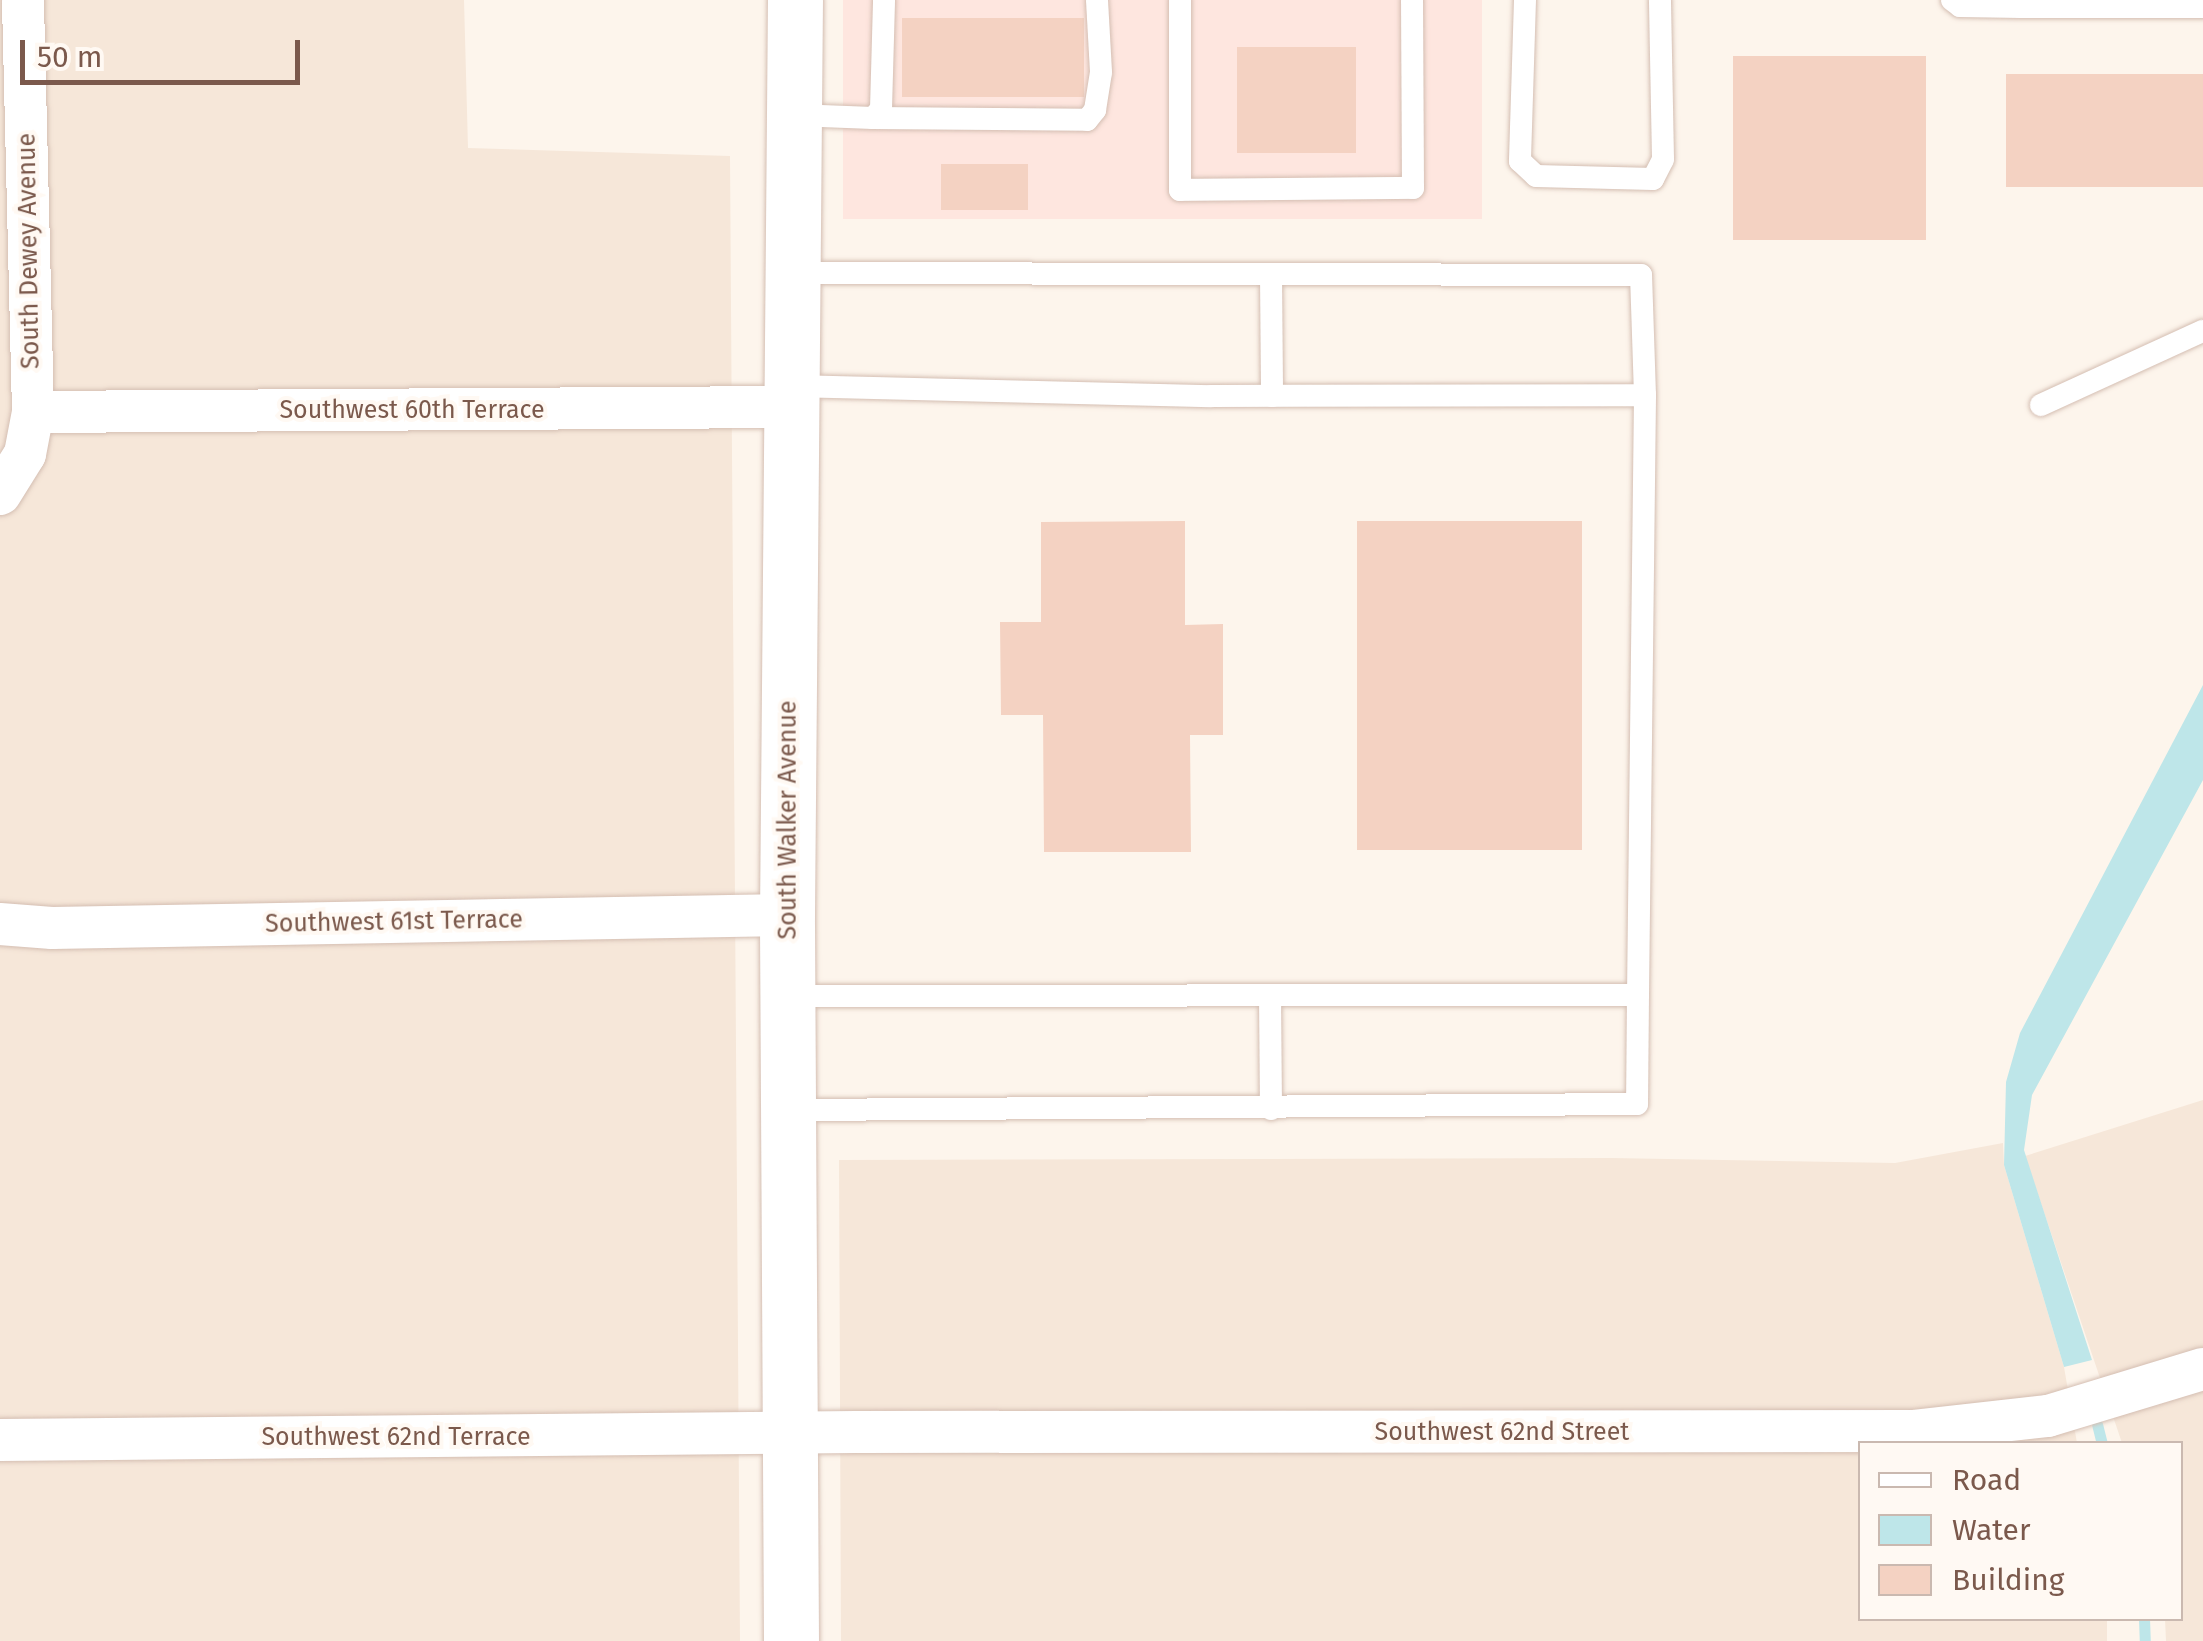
<!DOCTYPE html>
<html>
<head>
<meta charset="utf-8">
<style>
  body { margin:0 }
  #map { position:relative; width:2203px; height:1641px; overflow:hidden; background:#fdf5ec; font-family:"Fira Sans",sans-serif }
  div>[style] { position:absolute }
  .residential>* { inset:0; background:#f6e7d9 }
  .commercial>* { inset:0; background:#fee6df; transform-origin:0 0 }
  .water>* { inset:0; background:#bee6e9 }
  .stream>* { height:11px; margin:-5.5px; padding:0 5.5px; transform-origin:5.5px; border-radius:5.5px; background:#bee6e9 }
  .building>* { inset:0; background:#f4d2c2; transform-origin:0 0 }
  .roads { filter:drop-shadow(0 0 2px #d4beb2) drop-shadow(0 0 2px #d4beb2) }
  .service>* { height:22px; margin:-11px; padding:0 11px; transform-origin:11px; border-radius:11px; background:#fff }
  .minor>* { height:42px; margin:-21px; padding:0 21px; transform-origin:21px; border-radius:21px; background:#fff }
  .secondary>* { height:55px; margin:-27.5px; padding:0 27.5px; transform-origin:27.5px; border-radius:27.5px; background:#fff }
  span { translate:-50% -50%; white-space:nowrap; text-align:center; line-height:1.15; -webkit-text-stroke:8px #fff9f3; paint-order:stroke }
  .street-label { font-size:25px; color:#7b594c }
  .legend { position:absolute; left:1858px; top:1441px; width:325px; height:180px; box-sizing:border-box; background:#fff9f3; border:2px solid #cab9b0; margin:0; padding:12px 18px; list-style:none; font-size:30px; color:#7b594c }
  .legend li { display:flex; align-items:center; gap:20px; height:50px }
  .legend b { width:50px; border:2px solid #cab9b0 }
  .scale { position:absolute; left:20px; top:40px; width:280px; height:45px; box-sizing:border-box; border:5px solid #7b594c; border-top:0; padding-left:12px; font-size:30px; line-height:35px; white-space:nowrap; color:#7b594c; -webkit-text-stroke:8px #fff9f3; paint-order:stroke }
</style>
</head>
<body>
<div id="map">
  <div class="residential">
    <div style="clip-path:polygon(0 0,464px 0,468px 148px,730px 156px,740px 1641px,0 1641px)"></div>
    <div style="clip-path:polygon(2203px 1100px,2203px 1641px,2166px 1641px,2165px 1619px,2180px 1618px,2180px 1444px,2122px 1443px,2025px 1156px)"></div>
    <div style="clip-path:polygon(2003px 1143px,2004px 1165px,2064px 1367px,2077px 1443px,1860px 1444px,1860px 1618px,2107px 1619px,2107px 1641px,841px 1641px,839px 1160px,1611px 1158px,1895px 1163px)"></div>
  </div>
  <div class="commercial">
    <div style="left:843px;top:0;width:639px;height:219px"></div>
  </div>
  <div class="water">
    <div style="clip-path:polygon(2203px 685px,2203px 780px,2032px 1095px,2024px 1150px,2092px 1360px,2064px 1367px,2004px 1165px,2006px 1082px,2020px 1033px)"></div>
  </div>
  <div class="stream">
    <div style="left:2097px;top:1424px;width:21px;rotate:76deg"></div>
    <div style="left:2144px;top:1618px;width:23px;rotate:88deg"></div>
  </div>
  <div class="building">
    <div style="left:902px;top:18px;width:182px;height:79px"></div>
    <div style="left:1237px;top:47px;width:119px;height:106px"></div>
    <div style="left:1733px;top:56px;width:193px;height:184px"></div>
    <div style="left:2006px;top:74px;width:197px;height:113px"></div>
    <div style="left:941px;top:164px;width:87px;height:46px"></div>
    <div style="clip-path:polygon(1185px 521px,1185px 625px,1223px 624px,1223px 735px,1190px 735px,1191px 852px,1044px 852px,1043px 715px,1001px 715px,1000px 622px,1041px 622px,1041px 522px)"></div>
    <div style="left:1357px;top:521px;width:225px;height:329px"></div>
  </div>
  <div class="roads">
    <div class="service">
      <div style="left:1180px;top:0;width:190px;rotate:90deg"></div>
      <div style="left:1180px;top:190px;width:233px;rotate:-0.5deg"></div>
      <div style="left:1413px;top:188px;width:188px;rotate:-90.3deg"></div>
      <div style="left:1525px;top:0;width:161px;rotate:91.8deg"></div>
      <div style="left:1520px;top:161px;width:22px;rotate:43deg"></div>
      <div style="left:1536px;top:176px;width:117px;rotate:1.5deg"></div>
      <div style="left:1653px;top:179px;width:22px;rotate:-63deg"></div>
      <div style="left:1663px;top:159px;width:159px;rotate:-91.1deg"></div>
      <div style="left:1952px;top:0;width:10px;rotate:37deg"></div>
      <div style="left:1960px;top:6px;width:61px;rotate:0.9deg"></div>
      <div style="left:2021px;top:0;width:7px;rotate:90deg"></div>
      <div style="left:2021px;top:7px;width:182px"></div>
      <div style="left:795px;top:115px;width:78px;rotate:2.2deg"></div>
      <div style="left:873px;top:118px;width:12px;rotate:-48deg"></div>
      <div style="left:881px;top:109px;width:109px;rotate:-88.4deg"></div>
      <div style="left:873px;top:118px;width:214px;rotate:0.5deg"></div>
      <div style="left:1087px;top:120px;width:13px;rotate:-51deg"></div>
      <div style="left:1095px;top:110px;width:38px;rotate:-81deg"></div>
      <div style="left:1101px;top:72px;width:72px;rotate:-93.2deg"></div>
      <div style="left:1271px;top:274px;width:122px;rotate:89.5deg"></div>
      <div style="left:792px;top:386px;width:419px;rotate:1.4deg"></div>
      <div style="left:1211px;top:396px;width:434px;rotate:-0.1deg"></div>
      <div style="left:1645px;top:395px;width:120px;rotate:-91.9deg"></div>
      <div style="left:1641px;top:275px;width:848px;rotate:-179.86deg"></div>
      <div style="left:2041px;top:405px;width:178px;rotate:-24.6deg"></div>
      <div style="left:1270px;top:995px;width:114px;rotate:89.5deg"></div>
      <div style="left:1638px;top:995px;width:600px;rotate:-89.33deg"></div>
      <div style="left:789px;top:996px;width:849px;rotate:-0.07deg"></div>
      <div style="left:1638px;top:995px;width:109px;rotate:90.5deg"></div>
      <div style="left:1637px;top:1104px;width:847px;rotate:179.59deg"></div>
    </div>
    <div class="minor">
      <div style="left:33px;top:412px;width:759px;rotate:-0.38deg"></div>
      <div style="left:0;top:494px;width:47px;rotate:-58deg"></div>
      <div style="left:25px;top:454px;width:43px;rotate:-79.2deg"></div>
      <div style="left:33px;top:412px;width:412px;rotate:-91.4deg"></div>
      <div style="left:0;top:924px;width:52px;rotate:4.4deg"></div>
      <div style="left:52px;top:928px;width:735px;rotate:-1.01deg"></div>
      <div style="left:0;top:1440px;width:856px;rotate:-0.54deg"></div>
      <div style="left:856px;top:1432px;width:1056px;rotate:-0.05deg"></div>
      <div style="left:1912px;top:1431px;width:137px;rotate:-6.3deg"></div>
      <div style="left:2048px;top:1416px;width:162px;rotate:-16.9deg"></div>
    </div>
    <div class="secondary">
      <div style="left:791px;top:1641px;width:726px;rotate:-90.32deg"></div>
      <div style="left:787px;top:915px;width:915px;rotate:-89.5deg"></div>
    </div>
  </div>
  <div class="street-label">
    <span style="left:29px;top:251px;rotate:-91deg">South Dewey Avenue</span>
    <span style="left:412px;top:410px">Southwest 60th Terrace</span>
    <span style="left:788px;top:820px;rotate:-90deg">South Walker Avenue</span>
    <span style="left:394px;top:922px;rotate:-1deg">Southwest 61st Terrace</span>
    <span style="left:1502px;top:1432px">Southwest 62nd Street</span>
    <span style="left:396px;top:1437px">Southwest 62nd Terrace</span>
  </div>
  <ul class="legend">
  <li><b style="height:12px;background:#fff"></b>Road</li>
  <li><b style="height:28px;background:#bee6e9"></b>Water</li>
  <li><b style="height:28px;background:#f4d2c2"></b>Building</li>
  </ul>
  <div class="scale">50 m</div>
</div>
</body>
</html>
